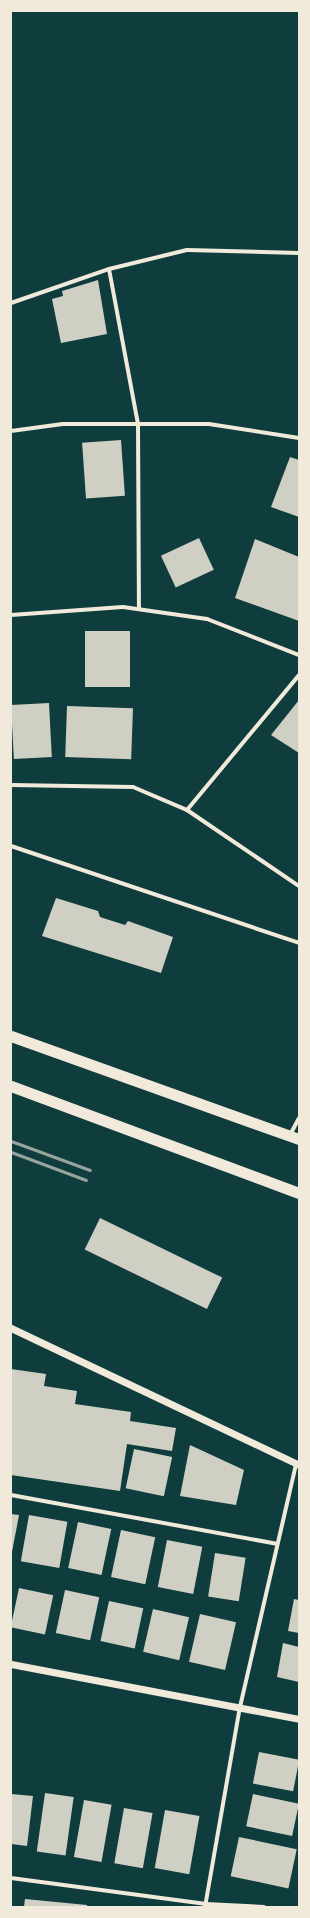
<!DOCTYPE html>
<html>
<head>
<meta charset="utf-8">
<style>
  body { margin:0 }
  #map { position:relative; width:310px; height:1918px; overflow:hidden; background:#0f3d3e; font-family:Lato,sans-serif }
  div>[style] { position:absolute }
  .building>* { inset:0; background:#cfcfc3; transform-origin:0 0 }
  .minor>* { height:4px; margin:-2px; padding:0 2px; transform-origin:2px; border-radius:2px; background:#f1e9da }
  .tertiary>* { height:7px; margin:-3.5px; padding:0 3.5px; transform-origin:3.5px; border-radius:3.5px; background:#f1e9da }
  .trunk>* { height:11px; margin:-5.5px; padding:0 5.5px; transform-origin:5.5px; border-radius:5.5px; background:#f1e9da }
  .rail>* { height:3px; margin:-1.5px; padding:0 1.5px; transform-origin:1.5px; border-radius:1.5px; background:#97a49c }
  span { translate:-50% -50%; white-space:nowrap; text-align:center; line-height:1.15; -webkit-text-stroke:3.5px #f1e9da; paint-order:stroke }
  .frame { position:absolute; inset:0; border:12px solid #f1e9da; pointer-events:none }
</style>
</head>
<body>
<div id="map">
  <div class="building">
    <div style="clip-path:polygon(98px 280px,107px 334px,61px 343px,52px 299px,63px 296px,62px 291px)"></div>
    <div style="left:121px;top:440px;width:56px;height:39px;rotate:86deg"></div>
    <div style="clip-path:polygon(290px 457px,299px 460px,299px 517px,271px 507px)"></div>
    <div style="left:199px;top:538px;width:35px;height:42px;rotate:65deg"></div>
    <div style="clip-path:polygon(255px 539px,299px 557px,299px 621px,235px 598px)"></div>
    <div style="left:85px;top:631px;width:45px;height:56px"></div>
    <div style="clip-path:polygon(299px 700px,299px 753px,271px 735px)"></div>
    <div style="left:49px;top:703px;width:54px;height:38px;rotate:87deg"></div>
    <div style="left:67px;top:706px;width:66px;height:51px;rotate:2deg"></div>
    <div style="clip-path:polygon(56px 898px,98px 911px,100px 917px,125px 925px,128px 921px,173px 937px,161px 973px,42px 936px)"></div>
    <div style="left:100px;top:1218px;width:136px;height:35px;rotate:26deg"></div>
    <div style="clip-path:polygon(11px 1369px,46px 1374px,44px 1386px,77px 1391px,75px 1404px,131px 1412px,130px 1421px,176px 1428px,172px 1451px,127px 1444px,120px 1491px,11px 1475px)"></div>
    <div style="clip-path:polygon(190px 1445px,244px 1470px,236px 1505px,180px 1496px)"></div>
    <div style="left:134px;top:1449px;width:39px;height:40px;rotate:12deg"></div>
    <div style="clip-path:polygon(11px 1514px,19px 1515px,12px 1552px,11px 1552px)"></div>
    <div style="left:29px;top:1515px;width:39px;height:47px;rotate:10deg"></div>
    <div style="left:78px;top:1522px;width:34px;height:47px;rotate:12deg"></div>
    <div style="left:121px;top:1530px;width:35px;height:48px;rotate:12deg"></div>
    <div style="left:167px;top:1540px;width:36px;height:48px;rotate:11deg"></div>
    <div style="left:215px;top:1553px;width:31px;height:44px;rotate:9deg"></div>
    <div style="left:19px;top:1588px;width:35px;height:40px;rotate:12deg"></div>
    <div style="left:65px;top:1590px;width:35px;height:44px;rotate:12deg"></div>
    <div style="clip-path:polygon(294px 1599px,299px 1600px,299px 1633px,288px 1631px)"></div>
    <div style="left:109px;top:1601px;width:35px;height:41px;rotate:12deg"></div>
    <div style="left:153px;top:1609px;width:37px;height:44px;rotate:13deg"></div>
    <div style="left:200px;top:1614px;width:37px;height:49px;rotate:13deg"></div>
    <div style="clip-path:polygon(283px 1643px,299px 1647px,299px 1682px,277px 1677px)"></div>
    <div style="left:259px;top:1752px;width:41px;height:32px;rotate:11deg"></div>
    <div style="left:45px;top:1793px;width:29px;height:59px;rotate:8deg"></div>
    <div style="clip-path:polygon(11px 1794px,33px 1796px,27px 1846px,11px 1844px)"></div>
    <div style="left:253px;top:1794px;width:47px;height:33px;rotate:12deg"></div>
    <div style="left:84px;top:1800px;width:28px;height:58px;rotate:10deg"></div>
    <div style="left:124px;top:1808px;width:29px;height:56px;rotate:10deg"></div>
    <div style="left:165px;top:1810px;width:35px;height:59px;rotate:10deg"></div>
    <div style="left:239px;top:1837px;width:59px;height:40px;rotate:12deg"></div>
    <div style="clip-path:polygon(25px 1899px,87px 1905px,87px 1907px,24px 1907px)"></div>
  </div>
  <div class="minor">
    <div style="left:109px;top:269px;width:158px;rotate:79.4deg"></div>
    <div style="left:138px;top:424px;width:185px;rotate:89.7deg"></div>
    <div style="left:11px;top:303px;width:104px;rotate:-19.1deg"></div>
    <div style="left:109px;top:269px;width:80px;rotate:-13.7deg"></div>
    <div style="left:187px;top:250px;width:112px;rotate:1.5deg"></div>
    <div style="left:11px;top:431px;width:52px;rotate:-7.7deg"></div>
    <div style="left:63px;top:424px;width:146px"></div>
    <div style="left:209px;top:424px;width:91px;rotate:8.8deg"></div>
    <div style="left:11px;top:615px;width:112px;rotate:-4.1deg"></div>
    <div style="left:123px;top:607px;width:85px;rotate:8.1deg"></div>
    <div style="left:207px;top:619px;width:99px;rotate:21.4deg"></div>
    <div style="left:11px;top:785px;width:122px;rotate:0.9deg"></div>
    <div style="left:133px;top:787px;width:59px;rotate:23.1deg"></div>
    <div style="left:187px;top:810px;width:135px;rotate:34.2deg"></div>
    <div style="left:187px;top:810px;width:175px;rotate:-50.3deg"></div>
    <div style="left:11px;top:846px;width:304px;rotate:18.6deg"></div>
    <div style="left:290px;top:1135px;width:19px;rotate:-62deg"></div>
    <div style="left:11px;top:1495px;width:270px;rotate:10.4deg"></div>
    <div style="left:11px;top:1878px;width:197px;rotate:7.6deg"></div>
    <div style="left:206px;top:1904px;width:58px;rotate:3deg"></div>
    <div style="left:205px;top:1907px;width:203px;rotate:-80.1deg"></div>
    <div style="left:240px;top:1707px;width:249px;rotate:-77deg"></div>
  </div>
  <div class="tertiary">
    <div style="left:11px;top:1328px;width:319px;rotate:25.4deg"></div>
    <div style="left:11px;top:1664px;width:293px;rotate:10.8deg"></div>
  </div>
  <div class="trunk">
    <div style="left:11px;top:1036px;width:306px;rotate:19.7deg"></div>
    <div style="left:11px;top:1086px;width:307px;rotate:20.4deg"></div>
  </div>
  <div class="rail">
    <div style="left:11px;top:1141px;width:84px;rotate:20.2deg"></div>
    <div style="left:11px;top:1152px;width:80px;rotate:20.5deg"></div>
  </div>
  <div class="frame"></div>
</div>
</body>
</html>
